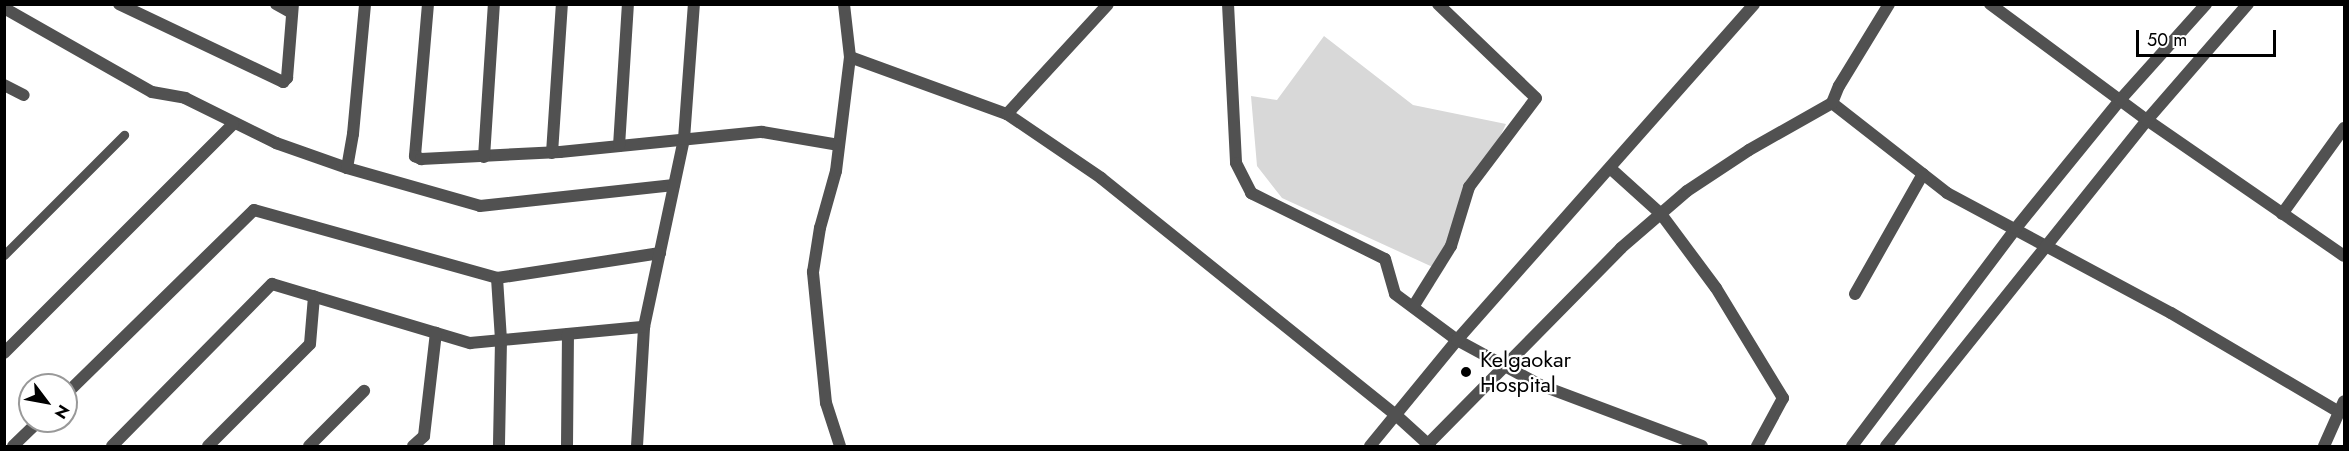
<!DOCTYPE html>
<html>
<head>
<meta charset="utf-8">
<style>
  body { margin:0 }
  #map { position:relative; width:2349px; height:451px; overflow:hidden; background:#fff; font-family:Jost,sans-serif }
  div>[style] { position:absolute }
  .green>* { inset:0; background:#d8d8d8 }
  .service>* { height:9px; margin:-4.5px; padding:0 4.5px; transform-origin:4.5px; border-radius:4.5px; background:#515151 }
  .pedestrian>* { height:12px; margin:-6px; padding:0 6px; transform-origin:6px; border-radius:6px; background:#515151 }
  .minor>* { height:12px; margin:-6px; padding:0 6px; transform-origin:6px; border-radius:6px; background:#515151 }
  .tertiary>* { height:12px; margin:-6px; padding:0 6px; transform-origin:6px; border-radius:6px; background:#515151 }
  .dots>* { width:16px; height:16px; translate:-50% -50%; box-sizing:border-box; border:3px solid #fff; border-radius:50% }
  span { translate:-50% -50%; white-space:nowrap; text-align:center; line-height:1.15; -webkit-text-stroke:4.5px #fff; paint-order:stroke }
  .poi-label { font-size:22px; color:#000 }
  .left { translate:0 -50%; text-align:left }
  .frame { position:absolute; inset:0; border:6px solid #000; pointer-events:none }
  .north { position:absolute; left:18px; top:373px; width:60px; height:60px; box-sizing:border-box; background:#fff; border:2px solid #999; border-radius:50%; rotate:122deg; font-size:16px; font-weight:700; line-height:24px; text-align:center; color:#000 }
  .north::after { content:''; display:block; margin:auto; width:21px; height:27px; background:#000; clip-path:polygon(50% 0,100% 100%,50% 72%,0 100%) }
  .scale { position:absolute; left:2136px; top:30px; width:140px; height:27px; box-sizing:border-box; border:3px solid #000; border-top:0; padding-left:8px; font-size:18px; line-height:21px; white-space:nowrap; color:#000; -webkit-text-stroke:4px #fff; paint-order:stroke }
</style>
</head>
<body>
<div id="map">
  <div class="green">
    <div style="clip-path:polygon(1324px 36px,1413px 105px,1506px 124px,1437px 269px,1282px 198px,1257px 166px,1251px 96px,1277px 100px)"></div>
  </div>
  <div class="service">
    <div style="left:4px;top:255px;width:170px;rotate:-45deg"></div>
  </div>
  <div class="pedestrian">
    <div style="left:1990px;top:4px;width:195px;rotate:36.5deg"></div>
    <div style="left:2282px;top:214px;width:106px;rotate:-54.2deg"></div>
  </div>
  <div class="minor">
    <div style="left:119px;top:4px;width:182px;rotate:25.4deg"></div>
    <div style="left:283px;top:82px;width:6px;rotate:-45deg"></div>
    <div style="left:287px;top:78px;width:74px;rotate:-85.4deg"></div>
    <div style="left:276px;top:4px;width:18px;rotate:29deg"></div>
    <div style="left:428px;top:4px;width:153px;rotate:94.9deg"></div>
    <div style="left:415px;top:156px;width:7px;rotate:27deg"></div>
    <div style="left:421px;top:159px;width:139px;rotate:-2.9deg"></div>
    <div style="left:560px;top:152px;width:203px;rotate:-5.7deg"></div>
    <div style="left:762px;top:132px;width:78px;rotate:9.6deg"></div>
    <div style="left:1228px;top:4px;width:159px;rotate:87.1deg"></div>
    <div style="left:1236px;top:163px;width:34px;rotate:63deg"></div>
    <div style="left:1251px;top:193px;width:149px;rotate:26.2deg"></div>
    <div style="left:1385px;top:259px;width:36px;rotate:74deg"></div>
    <div style="left:1395px;top:294px;width:77px;rotate:36.6deg"></div>
    <div style="left:1457px;top:340px;width:94px;rotate:28.5deg"></div>
    <div style="left:1540px;top:385px;width:173px;rotate:20.6deg"></div>
    <div style="left:4px;top:8px;width:170px;rotate:29.6deg"></div>
    <div style="left:152px;top:92px;width:34px;rotate:10deg"></div>
    <div style="left:185px;top:98px;width:102px;rotate:26.3deg"></div>
    <div style="left:276px;top:143px;width:75px;rotate:19.4deg"></div>
    <div style="left:347px;top:168px;width:138px;rotate:15.9deg"></div>
    <div style="left:480px;top:206px;width:195px;rotate:-6.2deg"></div>
    <div style="left:850px;top:57px;width:167px;rotate:20deg"></div>
    <div style="left:1007px;top:114px;width:114px;rotate:34.2deg"></div>
    <div style="left:1101px;top:178px;width:380px;rotate:38.8deg"></div>
    <div style="left:4px;top:85px;width:22px;rotate:27deg"></div>
    <div style="left:1832px;top:103px;width:146px;rotate:38deg"></div>
    <div style="left:1947px;top:193px;width:254px;rotate:28.2deg"></div>
    <div style="left:2171px;top:313px;width:195px;rotate:30.5deg"></div>
    <div style="left:1007px;top:114px;width:149px;rotate:-47.4deg"></div>
    <div style="left:2147px;top:120px;width:239px;rotate:34.6deg"></div>
    <div style="left:619px;top:146px;width:142px;rotate:-86.4deg"></div>
    <div style="left:552px;top:153px;width:149px;rotate:-86.2deg"></div>
    <div style="left:484px;top:157px;width:153px;rotate:-86.3deg"></div>
    <div style="left:347px;top:168px;width:35px;rotate:-80deg"></div>
    <div style="left:353px;top:134px;width:131px;rotate:-84.7deg"></div>
    <div style="left:1610px;top:168px;width:69px;rotate:42deg"></div>
    <div style="left:1661px;top:214px;width:92px;rotate:53.4deg"></div>
    <div style="left:1716px;top:288px;width:129px;rotate:58.7deg"></div>
    <div style="left:1783px;top:398px;width:55px;rotate:118.4deg"></div>
    <div style="left:497px;top:278px;width:62px;rotate:86.3deg"></div>
    <div style="left:501px;top:340px;width:106px;rotate:91.1deg"></div>
    <div style="left:1855px;top:294px;width:138px;rotate:-60.5deg"></div>
    <div style="left:1413px;top:307px;width:72px;rotate:-58.1deg"></div>
    <div style="left:1451px;top:246px;width:62px;rotate:-73deg"></div>
    <div style="left:1469px;top:187px;width:111px;rotate:-53deg"></div>
    <div style="left:1536px;top:98px;width:136px;rotate:-136.2deg"></div>
    <div style="left:4px;top:353px;width:324px;rotate:-45deg"></div>
    <div style="left:66px;top:394px;width:263px;rotate:-44.4deg"></div>
    <div style="left:254px;top:210px;width:252px;rotate:15.6deg"></div>
    <div style="left:497px;top:278px;width:165px;rotate:-8.7deg"></div>
    <div style="left:13px;top:446px;width:36px;rotate:-44deg"></div>
    <div style="left:112px;top:446px;width:228px;rotate:-45.4deg"></div>
    <div style="left:272px;top:284px;width:207px;rotate:16.6deg"></div>
    <div style="left:470px;top:343px;width:175px;rotate:-5.3deg"></div>
    <div style="left:208px;top:446px;width:144px;rotate:-45deg"></div>
    <div style="left:310px;top:344px;width:48px;rotate:-85.2deg"></div>
    <div style="left:309px;top:446px;width:78px;rotate:-45deg"></div>
    <div style="left:413px;top:446px;width:15px;rotate:-42deg"></div>
    <div style="left:424px;top:436px;width:104px;rotate:-83.4deg"></div>
    <div style="left:567px;top:446px;width:112px;rotate:-89.5deg"></div>
    <div style="left:637px;top:446px;width:119px;rotate:-86.6deg"></div>
    <div style="left:644px;top:327px;width:192px;rotate:-78deg"></div>
    <div style="left:684px;top:139px;width:135px;rotate:-85.8deg"></div>
    <div style="left:840px;top:446px;width:45px;rotate:-108deg"></div>
    <div style="left:826px;top:403px;width:132px;rotate:-95.7deg"></div>
    <div style="left:813px;top:272px;width:45px;rotate:-81deg"></div>
    <div style="left:820px;top:228px;width:59px;rotate:-74.3deg"></div>
    <div style="left:836px;top:171px;width:115px;rotate:-83deg"></div>
    <div style="left:850px;top:57px;width:53px;rotate:-96.5deg"></div>
    <div style="left:1426px;top:446px;width:278px;rotate:-45.4deg"></div>
    <div style="left:1621px;top:248px;width:87px;rotate:-40.8deg"></div>
    <div style="left:1687px;top:191px;width:74px;rotate:-33.5deg"></div>
    <div style="left:1749px;top:150px;width:95px;rotate:-29.5deg"></div>
    <div style="left:1832px;top:103px;width:18px;rotate:-68deg"></div>
    <div style="left:1839px;top:86px;width:96px;rotate:-58.6deg"></div>
    <div style="left:2324px;top:446px;width:49px;rotate:-66deg"></div>
  </div>
  <div class="tertiary">
    <div style="left:1397px;top:416px;width:45px;rotate:42.3deg"></div>
    <div style="left:1370px;top:446px;width:137px;rotate:-50.6deg"></div>
    <div style="left:1457px;top:340px;width:448px;rotate:-48.5deg"></div>
    <div style="left:1852px;top:446px;width:273px;rotate:-53deg"></div>
    <div style="left:2016px;top:228px;width:165px;rotate:-50.9deg"></div>
    <div style="left:2120px;top:100px;width:129px;rotate:-48.1deg"></div>
    <div style="left:1886px;top:446px;width:418px;rotate:-51.3deg"></div>
    <div style="left:2147px;top:120px;width:154px;rotate:-49deg"></div>
  </div>
  <div class="dots">
    <div style="left:1466px;top:372px;background:#000"></div>
  </div>
  <div class="poi-label">
    <span class="left" style="left:1480px;top:372px">Kelgaokar<br>Hospital</span>
  </div>
  <div class="frame"></div>
  <div class="north">N</div>
  <div class="scale">50 m</div>
</div>
</body>
</html>
